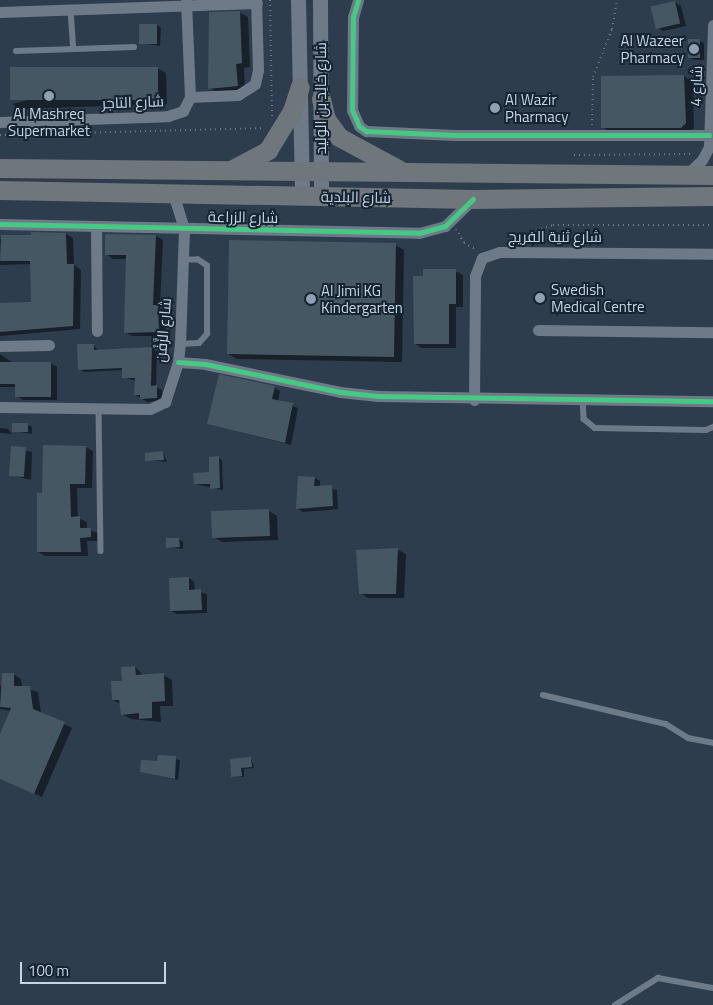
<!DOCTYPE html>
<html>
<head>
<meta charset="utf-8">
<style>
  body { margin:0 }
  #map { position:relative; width:713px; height:1005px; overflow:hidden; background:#2d3d4d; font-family:"Titillium Web",Cairo,sans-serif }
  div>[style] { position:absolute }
  .shadow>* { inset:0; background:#0007 }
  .building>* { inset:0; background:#465764; transform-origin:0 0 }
  .path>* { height:2px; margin-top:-1px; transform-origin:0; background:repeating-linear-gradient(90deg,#6e7985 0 1px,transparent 0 5px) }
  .service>* { height:5.5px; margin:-2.75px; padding:0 2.75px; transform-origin:2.75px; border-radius:2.75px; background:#6e7a88 }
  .minor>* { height:11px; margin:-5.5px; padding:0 5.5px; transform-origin:5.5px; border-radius:5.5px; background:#6e7a88 }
  .tertiary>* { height:15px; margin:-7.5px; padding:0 7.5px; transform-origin:7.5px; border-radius:7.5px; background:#6e7a88 }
  .primary>* { height:19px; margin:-9.5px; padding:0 9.5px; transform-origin:9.5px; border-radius:9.5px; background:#6f767c }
  .cycleway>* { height:5px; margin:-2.5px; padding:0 2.5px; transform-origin:2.5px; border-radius:2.5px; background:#46c982 }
  .dots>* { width:14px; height:14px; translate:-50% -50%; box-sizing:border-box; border:2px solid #162330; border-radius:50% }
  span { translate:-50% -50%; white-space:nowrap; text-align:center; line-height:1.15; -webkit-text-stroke:4px #162330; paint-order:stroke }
  .poi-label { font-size:15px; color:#c5d5e8 }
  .right { translate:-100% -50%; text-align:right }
  .left { translate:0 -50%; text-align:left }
  .street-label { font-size:15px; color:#c5d5e8 }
  .scale { position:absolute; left:20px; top:962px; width:146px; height:22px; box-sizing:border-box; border:2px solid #c5d5e8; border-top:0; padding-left:6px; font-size:15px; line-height:18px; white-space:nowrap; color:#c5d5e8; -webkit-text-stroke:4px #162330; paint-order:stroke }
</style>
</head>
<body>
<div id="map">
  <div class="shadow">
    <div style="clip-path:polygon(675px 2px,681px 6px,686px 26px,663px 31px,657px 27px)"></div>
    <div style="clip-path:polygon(239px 12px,248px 17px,250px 67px,244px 68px,245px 90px,218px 93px,210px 88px)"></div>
    <div style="clip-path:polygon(157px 25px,161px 28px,160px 46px,140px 43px)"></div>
    <div style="clip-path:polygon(700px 41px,704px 43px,704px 60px,694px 60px,690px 58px)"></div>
    <div style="clip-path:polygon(157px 68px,166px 73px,167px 104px,21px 109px,12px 104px)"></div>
    <div style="clip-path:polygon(684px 76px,693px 82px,694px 128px,690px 132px,611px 132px,602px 127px,602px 77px)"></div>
    <div style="clip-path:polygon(66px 234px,73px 238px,74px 265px,81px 270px,80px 329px,0 336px,0 304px,32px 303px,32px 264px,0 265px,0 239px)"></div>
    <div style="clip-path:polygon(156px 236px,163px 240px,160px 308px,165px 311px,166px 336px,132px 336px,125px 332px,128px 259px,113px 259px,106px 254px)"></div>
    <div style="clip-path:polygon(395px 245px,404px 250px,402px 362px,237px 359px,228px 354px)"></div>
    <div style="clip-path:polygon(455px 271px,463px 275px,463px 307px,456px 307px,456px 348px,422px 348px,415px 344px)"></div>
    <div style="clip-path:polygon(93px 345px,99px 351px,151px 348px,157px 351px,156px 387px,162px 390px,162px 400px,147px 402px,136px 395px,136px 381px,123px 377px,123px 370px,85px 372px,79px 369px)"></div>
    <div style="clip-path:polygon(0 354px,13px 363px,51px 363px,57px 367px,57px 400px,23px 400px,17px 396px,17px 387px,0 387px)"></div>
    <div style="clip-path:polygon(274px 387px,280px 391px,278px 401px,298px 408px,291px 445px,208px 424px)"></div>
    <div style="clip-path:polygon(28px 425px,32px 427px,32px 434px,13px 431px)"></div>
    <div style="clip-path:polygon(0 428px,8px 429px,12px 434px,0 433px)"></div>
    <div style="clip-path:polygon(85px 447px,93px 451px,92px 488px,77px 488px,78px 518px,87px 522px,87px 529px,98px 533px,98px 541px,87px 541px,88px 556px,45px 556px,38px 552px,43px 494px)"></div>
    <div style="clip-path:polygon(12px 448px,32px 452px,31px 480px,11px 475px)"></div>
    <div style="clip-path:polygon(163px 452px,167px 462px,146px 460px)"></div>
    <div style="clip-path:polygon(219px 458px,222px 460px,223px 490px,195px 484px,211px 474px)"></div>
    <div style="clip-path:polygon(315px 478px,320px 481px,320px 487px,337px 490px,338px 509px,303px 512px,298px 509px)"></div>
    <div style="clip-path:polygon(269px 511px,277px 516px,278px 540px,222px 542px,214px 537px)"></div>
    <div style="clip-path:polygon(179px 539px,183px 542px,183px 549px,167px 547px)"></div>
    <div style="clip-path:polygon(398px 550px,406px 554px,404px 598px,368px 598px,360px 593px,357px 551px)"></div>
    <div style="clip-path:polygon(189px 578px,194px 582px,195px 591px,207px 594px,207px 613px,177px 614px,171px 611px)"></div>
    <div style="clip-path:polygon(135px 667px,144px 676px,163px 675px,172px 680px,173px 706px,160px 706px,161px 722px,131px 719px,122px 714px,121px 704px,113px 700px)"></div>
    <div style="clip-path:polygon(13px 674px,21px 679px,22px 687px,38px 692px,41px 713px,72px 728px,42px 797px,0 779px,0 737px,11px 711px,0 709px,0 686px)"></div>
    <div style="clip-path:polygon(159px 756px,180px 760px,178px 780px,141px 772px,158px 763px)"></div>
    <div style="clip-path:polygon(251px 758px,254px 768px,244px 769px,244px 777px,232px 776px)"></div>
  </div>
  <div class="building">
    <div style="left:675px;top:1px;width:23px;height:25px;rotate:77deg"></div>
    <div style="clip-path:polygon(240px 11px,242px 63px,236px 64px,238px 86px,208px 89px,209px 12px)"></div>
    <div style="left:139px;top:24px;width:18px;height:20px"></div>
    <div style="left:700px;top:39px;width:19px;height:12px;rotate:90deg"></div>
    <div style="left:158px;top:67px;width:33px;height:148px;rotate:90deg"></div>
    <div style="clip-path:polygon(684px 75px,686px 123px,681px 128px,601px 128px,601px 76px)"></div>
    <div style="clip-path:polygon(31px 232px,66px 233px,67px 264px,74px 264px,73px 326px,0 332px,0 303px,31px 302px,30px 261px,0 261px,1px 235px,31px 235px)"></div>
    <div style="clip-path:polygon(105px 234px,156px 235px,153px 305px,158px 305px,159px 332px,124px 333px,126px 255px,105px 255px)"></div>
    <div style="left:229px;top:240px;width:167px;height:114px;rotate:1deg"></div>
    <div style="clip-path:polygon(423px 269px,456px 269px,456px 304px,449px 304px,449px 344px,414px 344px,413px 276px,423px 276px)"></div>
    <div style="clip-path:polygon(77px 344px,94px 344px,94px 350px,152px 347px,151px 386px,157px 385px,157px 398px,140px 399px,140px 395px,134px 395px,135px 378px,122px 378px,122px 368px,78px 370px)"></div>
    <div style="clip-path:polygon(0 362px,51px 362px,51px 397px,15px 397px,15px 384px,0 384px)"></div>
    <div style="clip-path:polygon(219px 374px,275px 386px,272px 399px,293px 403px,285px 443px,207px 424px)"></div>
    <div style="left:12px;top:423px;width:16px;height:9px"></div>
    <div style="clip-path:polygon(43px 445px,86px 446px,85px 484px,70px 484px,71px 517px,80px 516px,80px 528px,91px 528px,91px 537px,80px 538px,81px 552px,37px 552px,37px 493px,42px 493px)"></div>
    <div style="left:11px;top:446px;width:15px;height:30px;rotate:4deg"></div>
    <div style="clip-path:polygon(163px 451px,164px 460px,145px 461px,145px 453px)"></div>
    <div style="clip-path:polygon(219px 456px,220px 488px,210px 489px,210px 484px,194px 484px,193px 473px,209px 472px,209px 457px)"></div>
    <div style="clip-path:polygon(298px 476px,315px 477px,314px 486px,332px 485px,333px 506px,296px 509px)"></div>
    <div style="left:269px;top:509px;width:27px;height:58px;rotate:88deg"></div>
    <div style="clip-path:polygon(166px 538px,179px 538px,180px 547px,166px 548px)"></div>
    <div style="clip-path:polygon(398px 548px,396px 594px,359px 594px,356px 550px)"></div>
    <div style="clip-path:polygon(189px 577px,189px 590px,201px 589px,202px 610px,170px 611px,169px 578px)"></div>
    <div style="clip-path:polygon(135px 666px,136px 675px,164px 673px,165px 701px,152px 702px,152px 718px,139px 719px,139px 713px,121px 715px,119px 700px,112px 700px,111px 681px,122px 681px,121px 667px)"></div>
    <div style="clip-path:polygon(2px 673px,14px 673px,14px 686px,30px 686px,33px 709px,65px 722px,34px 794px,0 779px,0 734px,11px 708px,0 707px)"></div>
    <div style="clip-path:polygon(158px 755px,176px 756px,175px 779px,140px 772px,141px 760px,157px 761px)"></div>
    <div style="clip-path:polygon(251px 757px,252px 767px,241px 768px,242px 776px,231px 777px,230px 759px)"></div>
  </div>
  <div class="path">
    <div style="left:270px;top:0;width:117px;rotate:89deg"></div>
    <div style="left:592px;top:125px;width:48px;rotate:-88.8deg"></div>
    <div style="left:593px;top:77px;width:52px;rotate:-68.4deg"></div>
    <div style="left:612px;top:29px;width:29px;rotate:-80deg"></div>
    <div style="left:0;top:135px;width:265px;rotate:-1.5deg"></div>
    <div style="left:574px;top:155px;width:120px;rotate:-0.5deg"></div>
    <div style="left:456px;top:229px;width:16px;rotate:60deg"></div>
    <div style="left:464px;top:243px;width:13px;rotate:27deg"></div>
    <div style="left:532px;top:242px;width:10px;rotate:-90deg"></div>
    <div style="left:532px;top:232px;width:22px;rotate:-18deg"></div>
    <div style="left:553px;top:225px;width:160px"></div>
  </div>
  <div class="service">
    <div style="left:71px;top:10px;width:39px;rotate:86deg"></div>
    <div style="left:16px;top:51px;width:118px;rotate:-1.9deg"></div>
    <div style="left:180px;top:344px;width:19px;rotate:-3deg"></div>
    <div style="left:199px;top:343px;width:12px;rotate:-48deg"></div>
    <div style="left:207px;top:334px;width:68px;rotate:-90deg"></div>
    <div style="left:207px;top:266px;width:11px;rotate:-146deg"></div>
    <div style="left:198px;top:260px;width:15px;rotate:180deg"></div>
    <div style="left:583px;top:399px;width:20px;rotate:87deg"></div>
    <div style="left:584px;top:419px;width:14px;rotate:39deg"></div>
    <div style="left:595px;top:428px;width:111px;rotate:1deg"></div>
    <div style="left:706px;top:430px;width:8px;rotate:-23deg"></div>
    <div style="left:99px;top:408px;width:143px;rotate:89.2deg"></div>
    <div style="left:543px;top:695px;width:126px;rotate:13.3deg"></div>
    <div style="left:666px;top:724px;width:26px;rotate:32deg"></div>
    <div style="left:688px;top:738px;width:25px;rotate:11deg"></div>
    <div style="left:615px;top:1005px;width:51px;rotate:-32.1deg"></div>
    <div style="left:658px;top:978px;width:56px;rotate:10.3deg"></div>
  </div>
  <div class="minor">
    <div style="left:358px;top:0;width:18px;rotate:106deg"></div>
    <div style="left:353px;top:17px;width:93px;rotate:90.6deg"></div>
    <div style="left:352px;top:110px;width:17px;rotate:66deg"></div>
    <div style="left:359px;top:126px;width:9px;rotate:36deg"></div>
    <div style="left:366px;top:131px;width:89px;rotate:2.6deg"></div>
    <div style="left:455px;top:135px;width:254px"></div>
    <div style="left:0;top:12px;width:257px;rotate:-2deg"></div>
    <div style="left:190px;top:97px;width:48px;rotate:-2.4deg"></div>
    <div style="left:238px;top:95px;width:20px;rotate:-33deg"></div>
    <div style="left:255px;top:84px;width:14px;rotate:-78deg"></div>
    <div style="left:258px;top:70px;width:70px;rotate:-91.6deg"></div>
    <div style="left:0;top:122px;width:168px;rotate:-2deg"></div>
    <div style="left:168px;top:116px;width:16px;rotate:-18deg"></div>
    <div style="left:183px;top:111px;width:16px;rotate:-63deg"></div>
    <div style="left:190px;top:97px;width:97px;rotate:-92.4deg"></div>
    <div style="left:687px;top:174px;width:21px;rotate:-43deg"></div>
    <div style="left:702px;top:160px;width:15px;rotate:-62deg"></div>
    <div style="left:709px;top:147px;width:122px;rotate:-88.1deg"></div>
    <div style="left:0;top:224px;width:419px;rotate:1.2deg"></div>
    <div style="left:419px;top:233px;width:27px;rotate:-15deg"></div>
    <div style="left:445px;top:226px;width:39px;rotate:-44deg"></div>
    <div style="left:96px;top:226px;width:105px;rotate:89.5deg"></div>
    <div style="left:538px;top:330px;width:175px;rotate:0.7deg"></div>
    <div style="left:0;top:346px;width:49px;rotate:-1.2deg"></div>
    <div style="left:178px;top:362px;width:27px;rotate:4deg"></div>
    <div style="left:205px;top:364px;width:138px;rotate:11.7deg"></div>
    <div style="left:340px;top:392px;width:38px;rotate:6deg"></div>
    <div style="left:378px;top:396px;width:335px;rotate:0.9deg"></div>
    <div style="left:474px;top:400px;width:124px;rotate:-89.5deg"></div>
    <div style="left:475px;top:276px;width:19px;rotate:-69deg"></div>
    <div style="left:482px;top:258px;width:18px;rotate:-19deg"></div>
    <div style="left:499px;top:252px;width:214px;rotate:0.5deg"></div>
    <div style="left:0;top:407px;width:150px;rotate:0.8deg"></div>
    <div style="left:150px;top:409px;width:17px;rotate:-25deg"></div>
    <div style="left:165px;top:402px;width:42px;rotate:-72deg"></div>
    <div style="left:178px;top:362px;width:18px;rotate:-84deg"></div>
    <div style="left:180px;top:344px;width:115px;rotate:-88deg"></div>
    <div style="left:184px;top:229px;width:38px;rotate:-107deg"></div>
  </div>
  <div class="tertiary">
    <div style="left:298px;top:0;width:196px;rotate:88.8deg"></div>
    <div style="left:320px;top:0;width:196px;rotate:89.7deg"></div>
  </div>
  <div class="primary">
    <div style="left:321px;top:99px;width:21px;rotate:76deg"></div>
    <div style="left:326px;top:119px;width:22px;rotate:54deg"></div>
    <div style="left:339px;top:137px;width:72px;rotate:28.4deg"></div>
    <div style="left:0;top:168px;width:713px;rotate:0.56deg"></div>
    <div style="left:233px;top:169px;width:40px;rotate:-28deg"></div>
    <div style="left:268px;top:150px;width:46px;rotate:-58.4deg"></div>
    <div style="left:292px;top:111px;width:25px;rotate:-72deg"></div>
    <div style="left:0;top:190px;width:473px;rotate:1.1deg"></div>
    <div style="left:473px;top:199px;width:240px;rotate:-0.7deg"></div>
  </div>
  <div class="cycleway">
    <div style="left:358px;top:0;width:18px;rotate:106deg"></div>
    <div style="left:353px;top:17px;width:93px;rotate:90.6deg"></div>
    <div style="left:352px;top:110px;width:17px;rotate:66deg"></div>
    <div style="left:359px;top:126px;width:9px;rotate:36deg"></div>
    <div style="left:366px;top:131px;width:89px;rotate:2.6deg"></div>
    <div style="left:455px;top:135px;width:254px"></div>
    <div style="left:0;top:224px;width:419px;rotate:1.2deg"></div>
    <div style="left:419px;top:233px;width:27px;rotate:-15deg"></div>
    <div style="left:445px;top:226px;width:39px;rotate:-44deg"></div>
    <div style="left:178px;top:362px;width:27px;rotate:4deg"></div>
    <div style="left:205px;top:364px;width:138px;rotate:11.7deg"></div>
    <div style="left:340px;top:392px;width:38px;rotate:6deg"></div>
    <div style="left:378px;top:396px;width:335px;rotate:0.9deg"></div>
  </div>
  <div class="dots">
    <div style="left:694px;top:49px;background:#90a0b2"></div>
    <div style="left:49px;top:96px;background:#90a0b2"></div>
    <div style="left:495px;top:108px;background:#90a0b2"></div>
    <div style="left:540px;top:298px;background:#90a0b2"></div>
    <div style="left:311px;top:299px;background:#90a0b2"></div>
  </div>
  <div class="poi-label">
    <span class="right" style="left:684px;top:49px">Al Wazeer<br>Pharmacy</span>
    <span class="left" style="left:505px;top:108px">Al Wazir<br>Pharmacy</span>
    <span style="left:49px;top:122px">Al Mashreq<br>Supermarket</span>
    <span class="left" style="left:551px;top:298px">Swedish<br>Medical Centre</span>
    <span class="left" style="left:321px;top:299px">Al Jimi KG<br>Kindergarten</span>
  </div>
  <div class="street-label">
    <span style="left:696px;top:86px;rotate:-88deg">شارع 4</span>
    <span style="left:321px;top:98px;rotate:-90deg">شارع خالِد بن الوليد</span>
    <span style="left:133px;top:102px;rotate:-2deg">شارع التاجر</span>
    <span style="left:356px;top:197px;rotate:1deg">شارع البلدية</span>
    <span style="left:243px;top:217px;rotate:1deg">شارع الزراعة</span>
    <span style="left:555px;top:237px">شارع ثنية الفريج</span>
    <span style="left:163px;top:330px;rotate:-85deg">شارع الزَّفْن</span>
  </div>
  <div class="scale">100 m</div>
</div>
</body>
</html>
